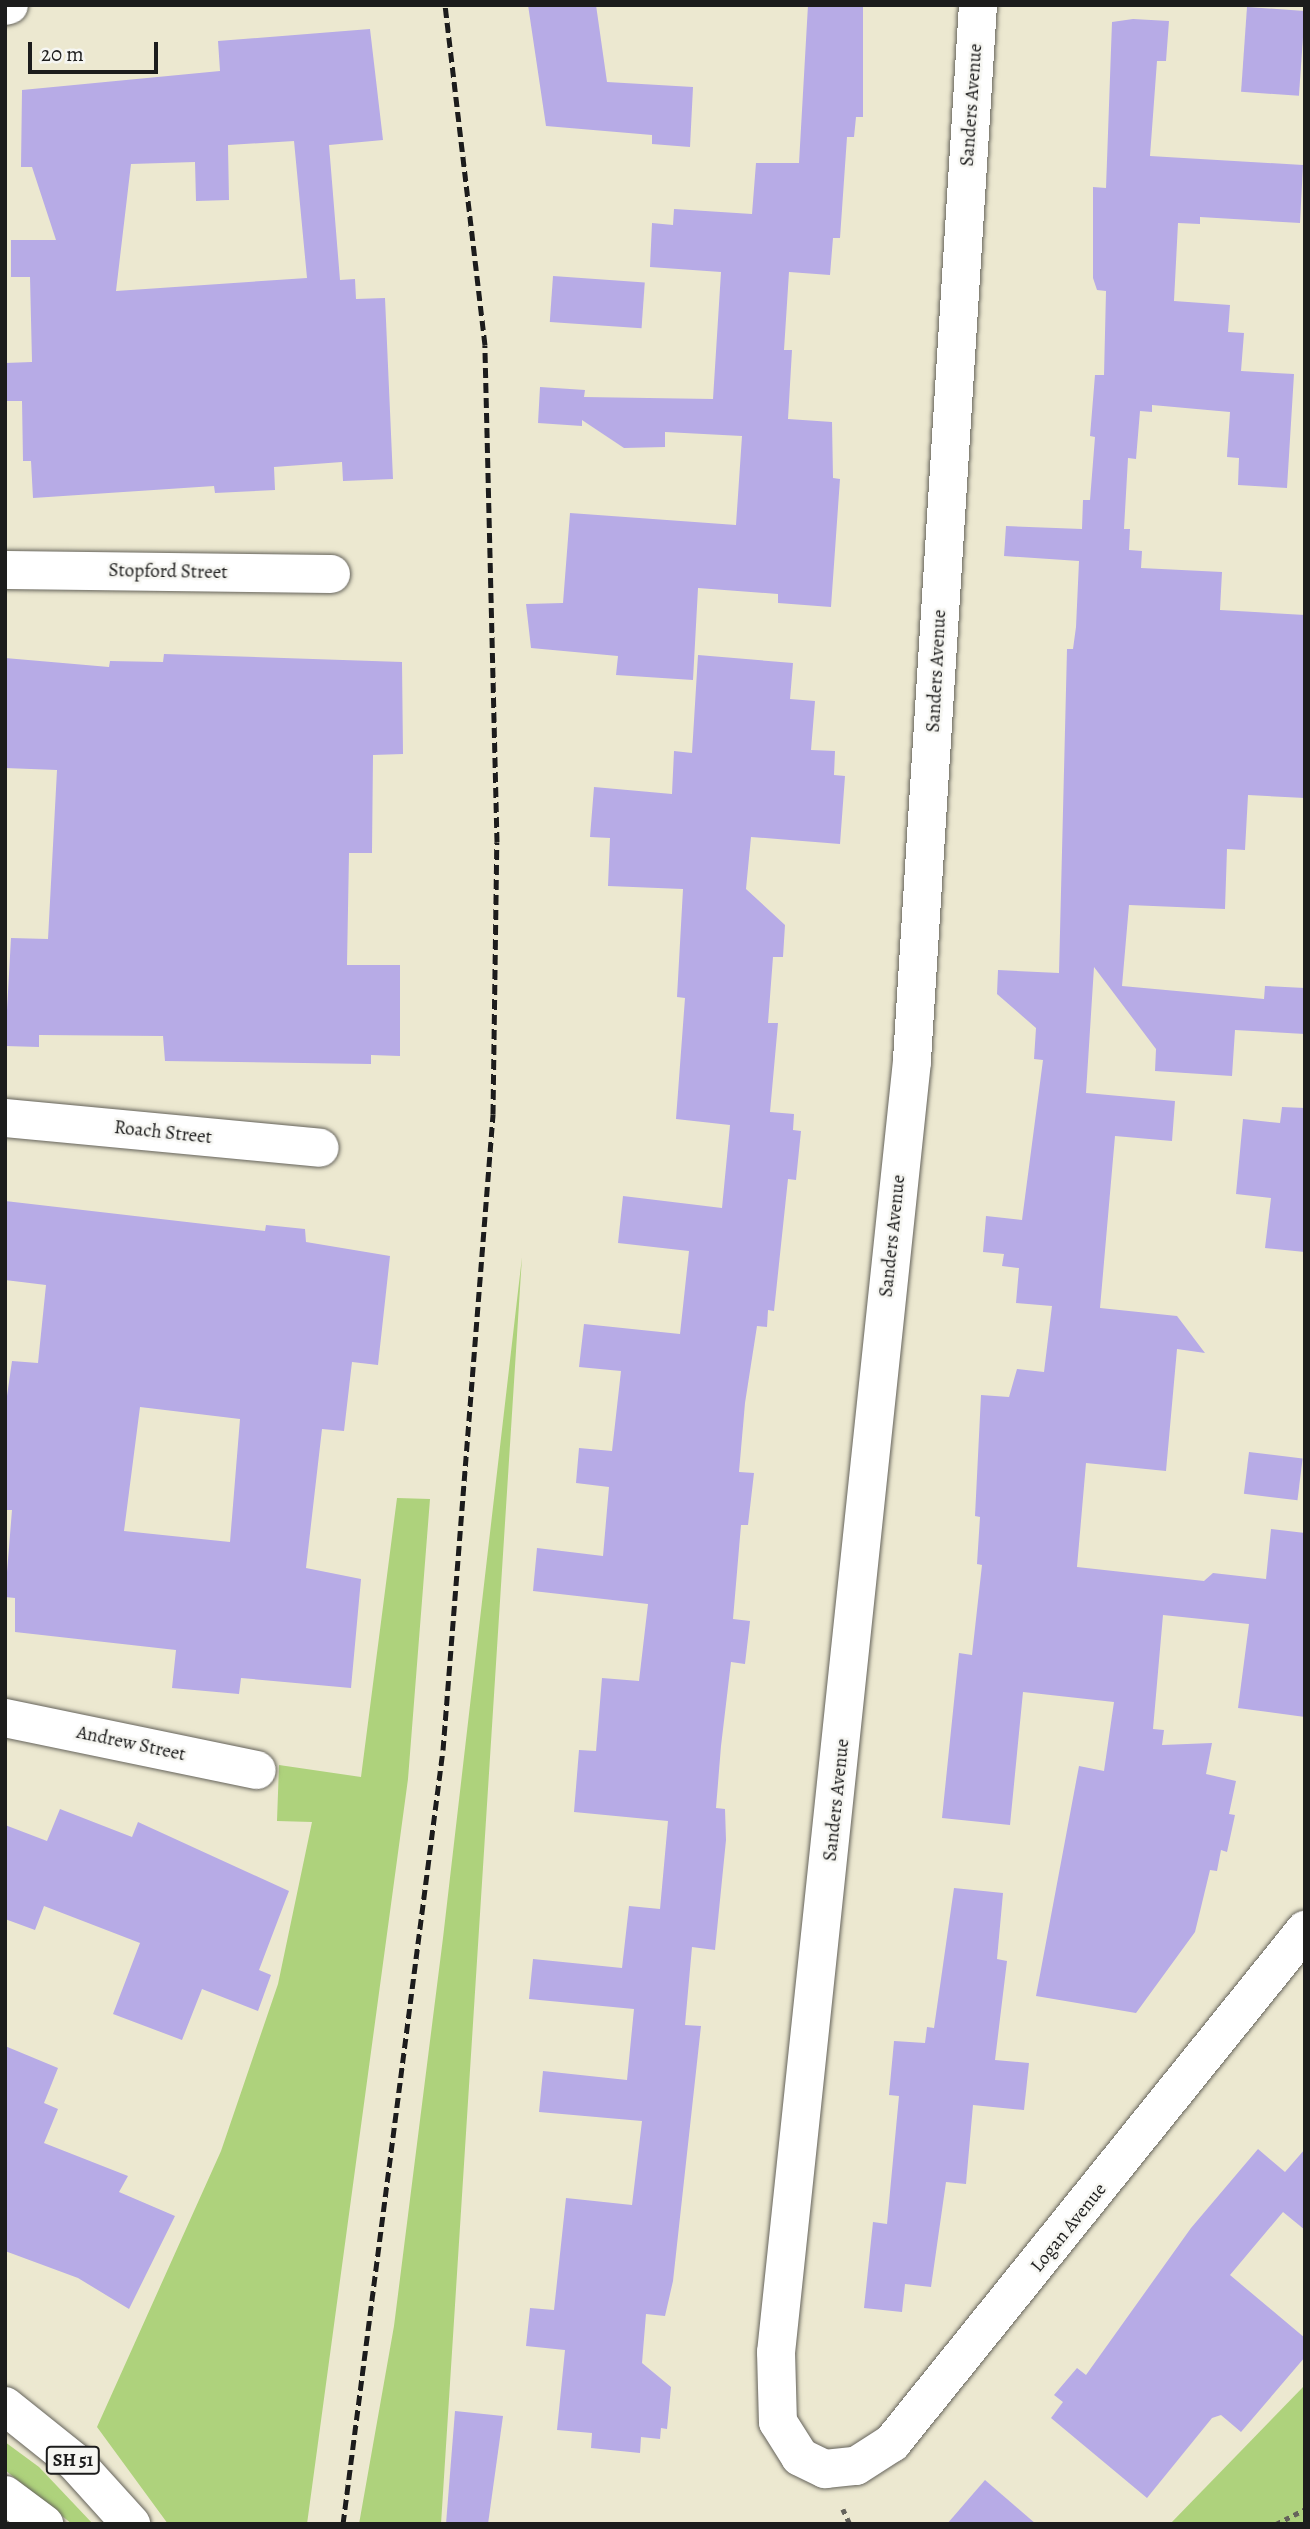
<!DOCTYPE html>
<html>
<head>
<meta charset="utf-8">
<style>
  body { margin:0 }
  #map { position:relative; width:1310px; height:2529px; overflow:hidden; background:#ece8d0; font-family:Alegreya,serif }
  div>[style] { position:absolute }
  .green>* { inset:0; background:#aed27c }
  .building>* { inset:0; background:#b7abe6; transform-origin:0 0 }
  .path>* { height:4.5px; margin-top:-2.25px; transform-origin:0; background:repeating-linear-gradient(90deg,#65635b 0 5px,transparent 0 10px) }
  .roads { filter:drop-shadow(0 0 2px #65635b) drop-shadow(0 0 2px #65635b) }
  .minor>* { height:38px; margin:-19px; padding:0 19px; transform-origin:19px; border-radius:19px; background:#fff }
  .highway>* { height:38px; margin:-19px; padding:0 19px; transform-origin:19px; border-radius:19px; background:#fff }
  .rail>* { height:5px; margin-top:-2.5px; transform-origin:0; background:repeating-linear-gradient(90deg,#1c1c1c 0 10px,transparent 0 15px) }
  span { translate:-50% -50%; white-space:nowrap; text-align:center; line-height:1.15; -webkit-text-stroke:5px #f6f6f2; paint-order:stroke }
  .shield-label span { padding:2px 5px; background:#f6f6f2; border:2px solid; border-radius:5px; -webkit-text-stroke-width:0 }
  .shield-label { font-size:18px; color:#1c1c1c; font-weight:700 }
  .street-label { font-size:19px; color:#1c1c1c }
  .frame { position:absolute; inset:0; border:7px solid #1c1c1c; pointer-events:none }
  .scale { position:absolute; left:28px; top:42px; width:130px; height:32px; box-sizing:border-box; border:4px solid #1c1c1c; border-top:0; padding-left:9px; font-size:21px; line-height:24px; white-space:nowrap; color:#1c1c1c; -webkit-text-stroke:5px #f6f6f2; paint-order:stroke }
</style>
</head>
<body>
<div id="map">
  <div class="green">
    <div style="clip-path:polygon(522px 1257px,441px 2524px,359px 2524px,394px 2326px,443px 1938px)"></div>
    <div style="clip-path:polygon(397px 1498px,430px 1499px,408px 1779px,307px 2524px,168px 2524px,97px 2427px,221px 2151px,278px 1984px,312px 1822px,277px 1821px,279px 1765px,361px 1777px)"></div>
    <div style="clip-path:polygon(1305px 2385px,1305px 2524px,1170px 2524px)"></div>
    <div style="clip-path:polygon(5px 2442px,39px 2467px,93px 2524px,72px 2524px,5px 2470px)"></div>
  </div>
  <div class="building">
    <div style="clip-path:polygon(528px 5px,596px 5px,607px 82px,693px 87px,690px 147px,652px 144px,652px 135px,546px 126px)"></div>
    <div style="clip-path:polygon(808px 5px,863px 5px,863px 117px,856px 117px,854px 137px,847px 137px,840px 238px,833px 238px,830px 275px,789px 272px,784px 350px,792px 350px,788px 419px,832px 422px,833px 478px,840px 479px,831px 607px,778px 603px,778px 594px,698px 588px,693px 680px,616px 675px,618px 656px,531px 648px,526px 604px,563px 603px,570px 513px,736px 525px,742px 436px,665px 432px,665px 447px,624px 448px,582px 420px,582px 426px,538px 423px,540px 387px,585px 390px,584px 397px,713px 399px,721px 272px,650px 267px,652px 223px,673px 225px,674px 209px,752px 214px,756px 163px,799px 163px)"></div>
    <div style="left:1247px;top:7px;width:58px;height:85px;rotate:4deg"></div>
    <div style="clip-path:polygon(1133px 19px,1169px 21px,1166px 61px,1157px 61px,1150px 156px,1303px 165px,1300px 223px,1200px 217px,1200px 224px,1178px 223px,1174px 301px,1230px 305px,1228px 332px,1244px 333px,1241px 371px,1294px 374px,1287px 488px,1238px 485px,1239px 458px,1227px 457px,1230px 412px,1152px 405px,1152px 412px,1140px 411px,1136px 459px,1128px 458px,1124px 529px,1130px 529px,1129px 550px,1142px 551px,1141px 568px,1222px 572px,1220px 610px,1305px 615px,1305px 798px,1248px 795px,1245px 850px,1227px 849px,1225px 909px,1129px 905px,1122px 986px,1264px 999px,1265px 986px,1305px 988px,1305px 1034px,1235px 1030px,1232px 1076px,1155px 1071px,1156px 1049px,1094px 967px,1086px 1093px,1175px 1101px,1172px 1141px,1115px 1136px,1100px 1308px,1177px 1316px,1205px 1353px,1177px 1349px,1166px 1471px,1086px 1463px,1077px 1567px,1204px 1581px,1213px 1573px,1266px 1579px,1271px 1529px,1305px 1533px,1305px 1717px,1238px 1708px,1249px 1624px,1163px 1615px,1153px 1729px,1164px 1730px,1162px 1745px,1212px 1743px,1206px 1774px,1236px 1781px,1229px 1814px,1235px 1815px,1227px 1852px,1221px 1850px,1217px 1871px,1210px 1870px,1195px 1932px,1136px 2013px,1036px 1996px,1079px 1766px,1104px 1771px,1114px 1702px,1023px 1692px,1010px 1825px,942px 1818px,959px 1653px,972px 1655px,982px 1565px,977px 1564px,980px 1517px,975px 1516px,981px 1395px,1009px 1397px,1017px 1369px,1044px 1372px,1052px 1306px,1016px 1303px,1019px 1268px,1002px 1266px,1004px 1254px,983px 1252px,986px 1216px,1022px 1220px,1043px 1060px,1034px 1059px,1036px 1028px,997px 994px,998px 970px,1059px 973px,1067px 649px,1073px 649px,1076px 627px,1079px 561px,1004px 556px,1006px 526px,1082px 529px,1083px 500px,1090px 500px,1095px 437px,1090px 436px,1095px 375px,1104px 375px,1106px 291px,1097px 290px,1093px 278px,1093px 187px,1106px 188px,1112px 22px)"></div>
    <div style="clip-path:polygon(evenodd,370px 29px,383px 140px,329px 145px,340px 280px,355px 279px,356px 299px,385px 298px,393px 479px,343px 481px,342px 462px,274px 467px,275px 490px,215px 493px,214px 486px,33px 498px,31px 461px,23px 461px,22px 401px,5px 401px,5px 363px,32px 362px,30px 277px,11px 277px,11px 240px,56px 240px,32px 167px,21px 167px,22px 90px,220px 71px,218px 41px,370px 29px,294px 141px,307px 278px,116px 291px,131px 164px,195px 162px,196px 201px,229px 200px,228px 145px,294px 141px)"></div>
    <div style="left:553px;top:276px;width:92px;height:46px;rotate:4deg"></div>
    <div style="clip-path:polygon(164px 654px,402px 662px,403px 754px,373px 755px,372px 853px,349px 853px,347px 965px,400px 965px,400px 1056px,371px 1055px,371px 1064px,165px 1061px,163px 1036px,39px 1035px,39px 1047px,5px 1046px,11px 938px,48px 939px,57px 770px,5px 768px,5px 658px,109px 667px,110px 661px,163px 662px)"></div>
    <div style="clip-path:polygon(698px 655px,793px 663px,790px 699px,815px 701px,811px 750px,835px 751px,834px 775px,845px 776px,840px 844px,751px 837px,746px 889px,785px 925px,783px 957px,773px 957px,768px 1023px,778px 1023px,770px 1112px,794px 1114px,793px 1130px,801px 1131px,796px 1180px,788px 1179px,774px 1311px,768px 1310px,767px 1327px,757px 1326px,745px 1403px,739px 1472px,754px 1473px,748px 1525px,741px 1525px,733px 1619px,750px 1621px,745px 1664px,731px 1662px,721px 1746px,716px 1808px,725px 1809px,726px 1840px,715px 1950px,692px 1947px,685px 2025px,701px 2026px,673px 2281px,665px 2316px,646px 2314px,642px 2363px,671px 2387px,667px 2429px,661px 2428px,660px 2439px,641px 2437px,640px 2453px,591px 2448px,592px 2433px,557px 2430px,565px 2350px,526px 2346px,530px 2308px,554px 2310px,566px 2198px,632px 2205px,642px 2121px,539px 2112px,543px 2071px,627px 2080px,634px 2009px,529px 1999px,533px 1959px,622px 1968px,629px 1906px,660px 1909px,668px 1821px,574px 1812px,579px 1750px,596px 1751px,602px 1678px,639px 1681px,648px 1604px,533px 1591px,537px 1548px,603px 1556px,609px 1487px,576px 1483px,579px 1448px,612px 1451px,621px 1371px,579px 1367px,584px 1324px,680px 1334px,689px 1251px,618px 1243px,623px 1196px,722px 1208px,730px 1125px,676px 1119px,685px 998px,677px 997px,683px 889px,608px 886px,610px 838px,590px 837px,594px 787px,672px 794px,674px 751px,692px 753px)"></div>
    <div style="clip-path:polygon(1282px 1107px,1305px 1108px,1305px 1252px,1265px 1248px,1271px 1198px,1236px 1194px,1243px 1119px,1280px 1123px)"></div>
    <div style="clip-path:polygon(evenodd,5px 1201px,265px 1231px,266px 1225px,305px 1229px,306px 1242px,390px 1256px,378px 1365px,352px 1362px,344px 1431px,322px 1429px,306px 1568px,361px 1579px,351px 1688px,241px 1678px,239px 1694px,172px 1688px,176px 1650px,15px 1632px,15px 1598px,5px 1597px,12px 1510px,5px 1510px,5px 1410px,12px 1361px,38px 1363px,46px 1285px,5px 1280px,5px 1201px,140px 1407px,240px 1419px,230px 1542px,124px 1531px,140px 1407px)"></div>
    <div style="left:1249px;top:1452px;width:54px;height:42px;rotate:7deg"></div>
    <div style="clip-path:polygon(60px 1809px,132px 1837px,138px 1822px,289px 1891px,259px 1970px,271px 1975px,258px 2011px,202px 1989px,182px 2040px,113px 2014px,140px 1943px,44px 1906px,35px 1930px,5px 1919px,5px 1825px,47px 1841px)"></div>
    <div style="clip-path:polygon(954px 1888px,1003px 1893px,997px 1959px,1007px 1961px,995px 2060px,1029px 2063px,1024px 2110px,973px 2105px,966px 2184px,946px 2182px,931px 2287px,905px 2284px,902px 2312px,864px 2308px,873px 2222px,887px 2224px,899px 2096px,889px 2095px,894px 2041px,925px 2043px,927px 2027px,934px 2028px)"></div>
    <div style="clip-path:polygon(5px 2046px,58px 2068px,44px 2103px,58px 2109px,44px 2143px,128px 2176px,119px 2192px,175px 2216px,129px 2309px,78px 2278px,5px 2251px)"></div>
    <div style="clip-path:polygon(1258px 2149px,1285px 2172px,1305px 2149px,1305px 2230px,1283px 2212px,1230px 2275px,1305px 2338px,1305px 2357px,1241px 2432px,1221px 2415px,1212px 2418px,1147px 2498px,1051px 2418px,1063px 2402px,1054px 2395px,1077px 2368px,1086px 2375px,1191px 2228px)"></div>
    <div style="clip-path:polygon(455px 2411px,503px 2416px,488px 2524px,446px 2524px)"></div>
    <div style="clip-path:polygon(985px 2480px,1036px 2524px,947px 2524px)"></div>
  </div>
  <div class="path">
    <div style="left:843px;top:2509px;width:17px;rotate:65deg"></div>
    <div style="left:1276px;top:2524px;width:33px;rotate:-27deg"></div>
  </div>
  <div class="roads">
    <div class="minor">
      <div style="left:978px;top:5px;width:1058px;rotate:93.58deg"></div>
      <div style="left:912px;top:1061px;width:1298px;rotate:96.01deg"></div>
      <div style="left:776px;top:2352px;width:70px;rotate:88.4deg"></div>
      <div style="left:778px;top:2422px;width:41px;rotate:57.8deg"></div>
      <div style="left:800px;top:2457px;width:28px;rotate:26deg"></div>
      <div style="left:825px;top:2469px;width:31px;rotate:-6deg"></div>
      <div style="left:856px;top:2466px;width:43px;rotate:-32.6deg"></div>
      <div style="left:892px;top:2443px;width:659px;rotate:-51.16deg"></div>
      <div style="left:5px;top:6px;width:4px;rotate:-14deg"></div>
      <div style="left:5px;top:570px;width:326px;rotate:0.7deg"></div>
      <div style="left:5px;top:1118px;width:316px;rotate:5.4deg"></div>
      <div style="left:5px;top:1718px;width:257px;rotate:11.7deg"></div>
    </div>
    <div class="highway">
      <div style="left:5px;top:2406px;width:90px;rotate:38.7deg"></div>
      <div style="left:75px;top:2462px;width:84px;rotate:47.9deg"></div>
      <div style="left:5px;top:2495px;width:49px;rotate:36.6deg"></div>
    </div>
  </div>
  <div class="rail">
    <div style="left:343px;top:2524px;width:780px;rotate:-82.64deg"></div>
    <div style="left:443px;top:1750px;width:638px;rotate:-85.5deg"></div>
    <div style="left:493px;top:1114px;width:272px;rotate:-89.2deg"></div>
    <div style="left:497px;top:842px;width:497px;rotate:-91.4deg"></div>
    <div style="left:485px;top:345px;width:342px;rotate:-96.7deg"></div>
  </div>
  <div class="shield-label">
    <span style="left:73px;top:2460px">SH 51</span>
  </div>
  <div class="street-label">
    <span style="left:972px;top:105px;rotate:-86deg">Sanders Avenue</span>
    <span style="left:168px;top:572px;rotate:1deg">Stopford Street</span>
    <span style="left:937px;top:671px;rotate:-87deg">Sanders Avenue</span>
    <span style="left:163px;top:1133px;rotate:6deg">Roach Street</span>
    <span style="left:893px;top:1236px;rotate:-84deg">Sanders Avenue</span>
    <span style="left:131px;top:1744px;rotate:12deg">Andrew Street</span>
    <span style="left:837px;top:1800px;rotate:-84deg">Sanders Avenue</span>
    <span style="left:1069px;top:2228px;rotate:-51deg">Logan Avenue</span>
  </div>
  <div class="frame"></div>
  <div class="scale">20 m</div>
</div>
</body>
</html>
